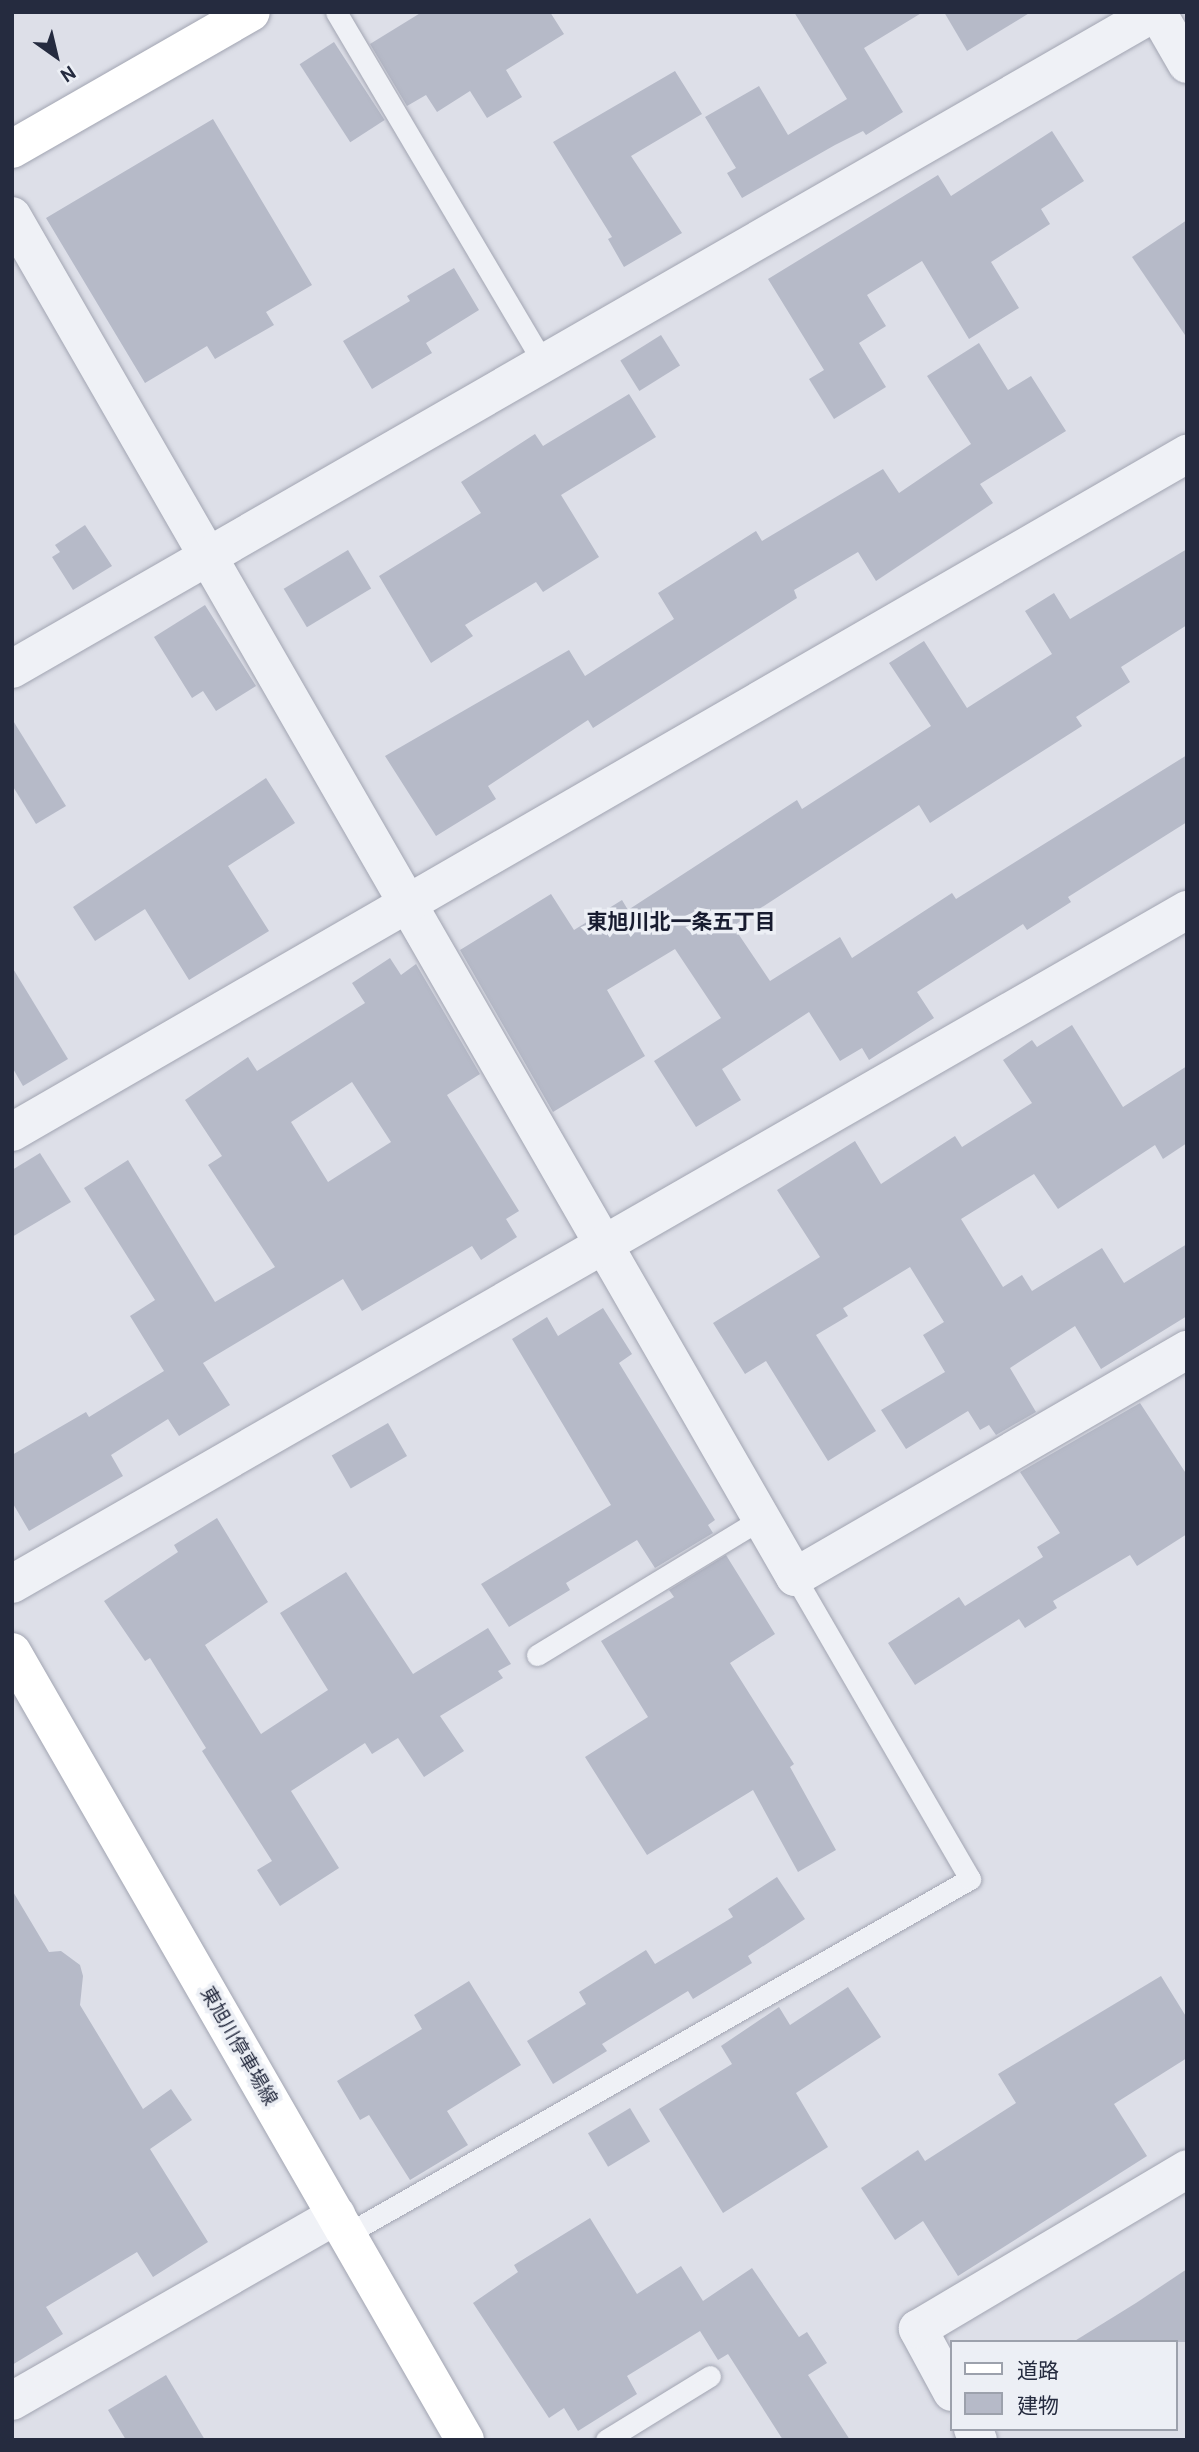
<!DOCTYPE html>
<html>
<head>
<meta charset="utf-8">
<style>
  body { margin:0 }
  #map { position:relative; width:1199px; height:2452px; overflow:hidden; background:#dddfe8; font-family:Cabin,"Noto Sans JP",sans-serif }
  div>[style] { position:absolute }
  .building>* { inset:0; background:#b6bac8; transform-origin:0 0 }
  .roads { filter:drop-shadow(0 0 2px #a2a5b2) drop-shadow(0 0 2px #a2a5b2) }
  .service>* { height:21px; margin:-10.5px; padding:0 10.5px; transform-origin:10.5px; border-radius:10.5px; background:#eff1f6 }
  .minor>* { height:38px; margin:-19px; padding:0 19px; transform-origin:19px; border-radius:19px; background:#eff1f6 }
  .secondary>* { height:38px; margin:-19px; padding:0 19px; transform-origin:19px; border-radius:19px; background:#fff }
  .primary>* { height:38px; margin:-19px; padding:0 19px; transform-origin:19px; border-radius:19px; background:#fff }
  span { translate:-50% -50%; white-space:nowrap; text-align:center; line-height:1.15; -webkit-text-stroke:7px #eceff5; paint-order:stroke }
  .street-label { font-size:19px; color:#252b3f }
  .neighbourhood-label { font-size:21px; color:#181c30; font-weight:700 }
  .frame { position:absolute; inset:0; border:14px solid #252b3f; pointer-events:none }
  .legend { position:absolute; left:950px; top:2340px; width:228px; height:91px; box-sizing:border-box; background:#eceff5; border:2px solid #9ca1ac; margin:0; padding:9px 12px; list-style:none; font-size:21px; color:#252b3f }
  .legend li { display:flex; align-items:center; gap:14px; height:35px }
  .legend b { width:35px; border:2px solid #9ca1ac }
  .north { position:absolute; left:21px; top:21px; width:70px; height:70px; -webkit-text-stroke:5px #eceff5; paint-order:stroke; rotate:146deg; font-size:19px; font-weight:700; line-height:28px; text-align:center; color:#252b3f }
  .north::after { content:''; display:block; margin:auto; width:24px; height:32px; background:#252b3f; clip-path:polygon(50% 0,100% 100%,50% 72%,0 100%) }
</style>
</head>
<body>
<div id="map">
  <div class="building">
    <div style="clip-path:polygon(422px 12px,550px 12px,564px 34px,506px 70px,522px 97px,487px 118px,470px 91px,437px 112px,426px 95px,407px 106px,370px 44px)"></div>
    <div style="clip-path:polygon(794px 12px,923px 12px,864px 48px,903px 112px,866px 135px,863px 131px,835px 145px,742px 198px,727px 173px,736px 168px,705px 117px,759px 86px,788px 135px,847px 99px)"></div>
    <div style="clip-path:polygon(944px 12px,1031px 12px,967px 51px)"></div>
    <div style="left:334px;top:42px;width:93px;height:41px;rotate:57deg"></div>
    <div style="clip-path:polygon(675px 71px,702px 114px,631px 156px,682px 233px,624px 267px,608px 239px,612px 237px,553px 142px)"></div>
    <div style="clip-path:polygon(213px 119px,312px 285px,266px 312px,274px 325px,215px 359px,207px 346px,145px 383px,46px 218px)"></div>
    <div style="clip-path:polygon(1052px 131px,1084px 181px,1041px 209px,1050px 224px,991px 262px,1019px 308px,969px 339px,922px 261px,867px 295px,886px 326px,859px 343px,886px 387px,834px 419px,809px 379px,824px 370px,768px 279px,938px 175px,951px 196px)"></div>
    <div style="clip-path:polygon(1187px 220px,1187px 338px,1132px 257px)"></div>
    <div style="clip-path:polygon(454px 268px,479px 310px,426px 343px,432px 353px,372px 389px,343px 341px,410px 301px,407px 296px)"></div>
    <div style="left:661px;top:335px;width:36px;height:48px;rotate:58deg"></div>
    <div style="clip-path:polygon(979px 343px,1008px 390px,1031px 376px,1066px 431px,980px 484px,993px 503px,876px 581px,858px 552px,794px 590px,797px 598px,692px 665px,593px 728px,588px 720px,488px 786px,496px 799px,436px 836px,385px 756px,569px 650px,585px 676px,674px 619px,658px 593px,756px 531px,762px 541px,883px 469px,899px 493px,971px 444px,927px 376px)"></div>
    <div style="clip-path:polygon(629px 394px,656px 437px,561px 495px,599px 557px,543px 592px,536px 582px,465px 625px,473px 636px,431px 663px,379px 576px,481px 513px,461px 482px,535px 434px,543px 446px)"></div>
    <div style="clip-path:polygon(85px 525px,112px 566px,73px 590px,52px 557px,60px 552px,55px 545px)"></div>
    <div style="clip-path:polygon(1187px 549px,1187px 625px,1121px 667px,1130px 682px,1076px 717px,1082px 726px,930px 823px,919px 805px,733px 926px,770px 981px,840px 937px,852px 958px,952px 893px,956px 899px,1187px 755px,1187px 822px,1068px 897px,1071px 902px,1027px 930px,1023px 924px,917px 992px,934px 1018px,869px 1060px,862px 1048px,840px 1061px,809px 1012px,722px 1069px,741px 1100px,696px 1127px,654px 1061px,721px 1018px,675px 949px,607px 990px,645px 1056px,553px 1112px,460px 950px,551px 894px,574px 930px,622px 900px,628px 910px,797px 800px,802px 809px,931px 726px,889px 663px,924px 641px,967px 708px,1052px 654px,1025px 611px,1054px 593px,1070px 619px)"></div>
    <div style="left:348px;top:550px;width:45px;height:75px;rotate:59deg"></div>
    <div style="clip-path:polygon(205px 605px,256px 686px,216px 711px,203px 691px,192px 698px,154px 637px)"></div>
    <div style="clip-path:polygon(12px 719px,66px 806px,36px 824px,12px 785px)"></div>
    <div style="clip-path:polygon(266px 778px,295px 823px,228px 866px,269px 931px,189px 980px,145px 909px,95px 941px,73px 907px)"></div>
    <div style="clip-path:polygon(evenodd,390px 958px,401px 975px,416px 964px,480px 1074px,447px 1095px,519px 1211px,506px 1219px,517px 1237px,481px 1260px,472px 1246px,362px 1311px,343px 1279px,203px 1363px,230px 1405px,179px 1436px,168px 1419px,111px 1455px,123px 1476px,29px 1531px,12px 1502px,12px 1455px,86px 1412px,89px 1417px,164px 1371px,130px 1316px,155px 1300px,84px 1188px,128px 1160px,215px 1302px,275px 1267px,208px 1165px,222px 1156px,185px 1100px,248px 1057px,257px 1071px,365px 1003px,352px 983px,390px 958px,352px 1082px,391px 1142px,328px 1182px,291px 1122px,352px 1082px)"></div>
    <div style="clip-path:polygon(12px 967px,68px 1059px,23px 1086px,12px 1067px)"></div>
    <div style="clip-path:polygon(1072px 1025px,1123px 1107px,1187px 1066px,1187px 1143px,1163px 1159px,1155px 1145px,1058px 1209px,1034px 1174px,961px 1219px,1003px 1287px,1022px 1275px,1032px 1291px,1102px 1248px,1124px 1283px,1187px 1244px,1187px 1316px,1101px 1369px,1075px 1326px,1010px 1368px,1036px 1412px,996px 1435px,989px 1425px,980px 1430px,968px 1411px,906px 1449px,881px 1410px,945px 1372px,923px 1335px,944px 1322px,910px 1267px,843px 1308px,848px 1316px,816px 1335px,876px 1431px,828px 1461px,766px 1361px,745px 1374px,713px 1323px,820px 1257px,777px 1190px,855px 1141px,881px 1184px,955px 1136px,962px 1147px,1032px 1103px,1003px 1060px,1032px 1040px,1037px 1047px)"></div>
    <div style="clip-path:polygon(40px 1153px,71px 1202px,12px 1237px,12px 1170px)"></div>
    <div style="clip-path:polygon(603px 1308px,632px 1354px,619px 1363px,715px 1520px,708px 1525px,713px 1533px,655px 1568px,637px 1540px,566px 1583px,570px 1590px,509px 1627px,481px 1584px,611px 1505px,512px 1339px,547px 1317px,558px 1336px)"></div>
    <div style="clip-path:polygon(1140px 1403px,1187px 1475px,1187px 1534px,1137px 1566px,1130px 1555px,1053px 1601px,1057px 1608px,1025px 1628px,1019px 1619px,915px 1685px,888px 1643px,959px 1597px,965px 1606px,1043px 1557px,1037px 1547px,1060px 1533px,1020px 1472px)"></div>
    <div style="left:388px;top:1423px;width:38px;height:65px;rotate:60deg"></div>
    <div style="clip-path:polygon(217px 1518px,268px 1602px,205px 1645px,261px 1734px,328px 1690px,280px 1613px,346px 1572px,413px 1674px,488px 1628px,511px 1664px,498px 1671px,503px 1678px,440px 1716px,464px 1751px,424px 1777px,398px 1738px,372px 1754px,365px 1743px,291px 1791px,339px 1868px,280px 1906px,257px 1870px,272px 1861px,202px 1751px,206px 1748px,150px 1658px,145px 1661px,104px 1601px,178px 1552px,174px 1545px)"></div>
    <div style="clip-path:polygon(726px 1555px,775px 1634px,730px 1663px,794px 1764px,790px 1767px,836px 1850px,798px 1872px,753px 1790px,647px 1855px,585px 1757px,648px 1717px,601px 1641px,674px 1597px,669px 1590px)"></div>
    <div style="clip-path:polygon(777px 1877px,805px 1919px,748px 1956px,752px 1963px,693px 1999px,688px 1991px,602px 2044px,607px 2051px,553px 2084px,527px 2041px,586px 2004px,579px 1992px,646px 1950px,655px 1964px,733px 1917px,728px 1909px)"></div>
    <div style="clip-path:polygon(12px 1890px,49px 1952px,61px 1951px,80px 1965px,83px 1976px,80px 2005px,143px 2109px,171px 2089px,192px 2120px,150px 2149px,208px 2242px,153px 2277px,137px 2252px,46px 2307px,63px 2334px,12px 2365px)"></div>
    <div style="clip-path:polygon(1161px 1976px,1187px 2018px,1187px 2058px,1114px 2104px,1147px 2156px,958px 2276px,923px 2221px,895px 2240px,861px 2188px,918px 2150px,925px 2161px,1016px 2103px,998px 2074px)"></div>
    <div style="clip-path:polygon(469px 1981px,521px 2065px,447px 2111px,468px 2145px,410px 2180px,369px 2115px,360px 2120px,337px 2081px,422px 2029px,414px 2015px)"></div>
    <div style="clip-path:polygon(848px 1987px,881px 2037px,796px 2093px,828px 2147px,723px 2213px,659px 2109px,732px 2064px,721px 2046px,779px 2007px,790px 2025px)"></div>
    <div style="left:630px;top:2108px;width:39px;height:49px;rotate:59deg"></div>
    <div style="clip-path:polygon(590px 2218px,637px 2294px,681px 2266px,703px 2301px,752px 2268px,799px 2337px,807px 2332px,827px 2363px,808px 2375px,850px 2440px,783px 2440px,728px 2354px,718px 2360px,700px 2331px,627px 2376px,637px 2394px,578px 2431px,564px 2408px,549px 2418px,473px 2303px,518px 2272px,514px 2265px)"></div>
    <div style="clip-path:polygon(1187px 2269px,1187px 2342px,1073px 2342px,1136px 2303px)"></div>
    <div style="clip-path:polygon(166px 2375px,205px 2440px,126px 2440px,108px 2410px)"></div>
  </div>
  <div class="roads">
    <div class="service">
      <div style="left:336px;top:12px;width:409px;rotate:59.4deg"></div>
      <div style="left:537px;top:1655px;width:262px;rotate:-31.3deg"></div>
      <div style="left:347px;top:2234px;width:717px;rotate:-29.68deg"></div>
      <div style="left:970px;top:1879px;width:349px;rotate:-120.1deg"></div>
      <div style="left:606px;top:2440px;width:122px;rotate:-31.6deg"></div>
    </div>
    <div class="minor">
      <div style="left:1157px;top:12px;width:60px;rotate:60deg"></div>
      <div style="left:12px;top:216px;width:1570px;rotate:60.09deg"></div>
      <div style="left:795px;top:1577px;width:453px;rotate:-30.1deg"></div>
      <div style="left:12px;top:669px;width:1318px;rotate:-29.89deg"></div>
      <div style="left:12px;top:1132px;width:1357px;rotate:-29.99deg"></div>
      <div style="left:12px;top:1584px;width:1355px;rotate:-29.84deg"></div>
      <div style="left:952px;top:2392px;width:72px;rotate:-118.4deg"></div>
      <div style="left:918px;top:2329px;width:313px;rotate:-30.7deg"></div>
      <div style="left:12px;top:2401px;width:374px;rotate:-29.8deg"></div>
      <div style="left:973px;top:2429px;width:12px;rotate:66deg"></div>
    </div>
    <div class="secondary">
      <div style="left:12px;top:1652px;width:909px;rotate:60.11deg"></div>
    </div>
    <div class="primary">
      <div style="left:12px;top:149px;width:275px;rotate:-29.8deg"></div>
    </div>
  </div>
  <div class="street-label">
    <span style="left:239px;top:2046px;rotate:60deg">東旭川停車場線</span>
  </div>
  <div class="neighbourhood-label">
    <span style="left:681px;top:922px">東旭川北一条五丁目</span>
  </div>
  <div class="frame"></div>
  <ul class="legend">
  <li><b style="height:9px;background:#fff"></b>道路</li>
  <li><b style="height:19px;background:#b6bac8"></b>建物</li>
  </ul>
  <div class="north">N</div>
</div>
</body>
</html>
